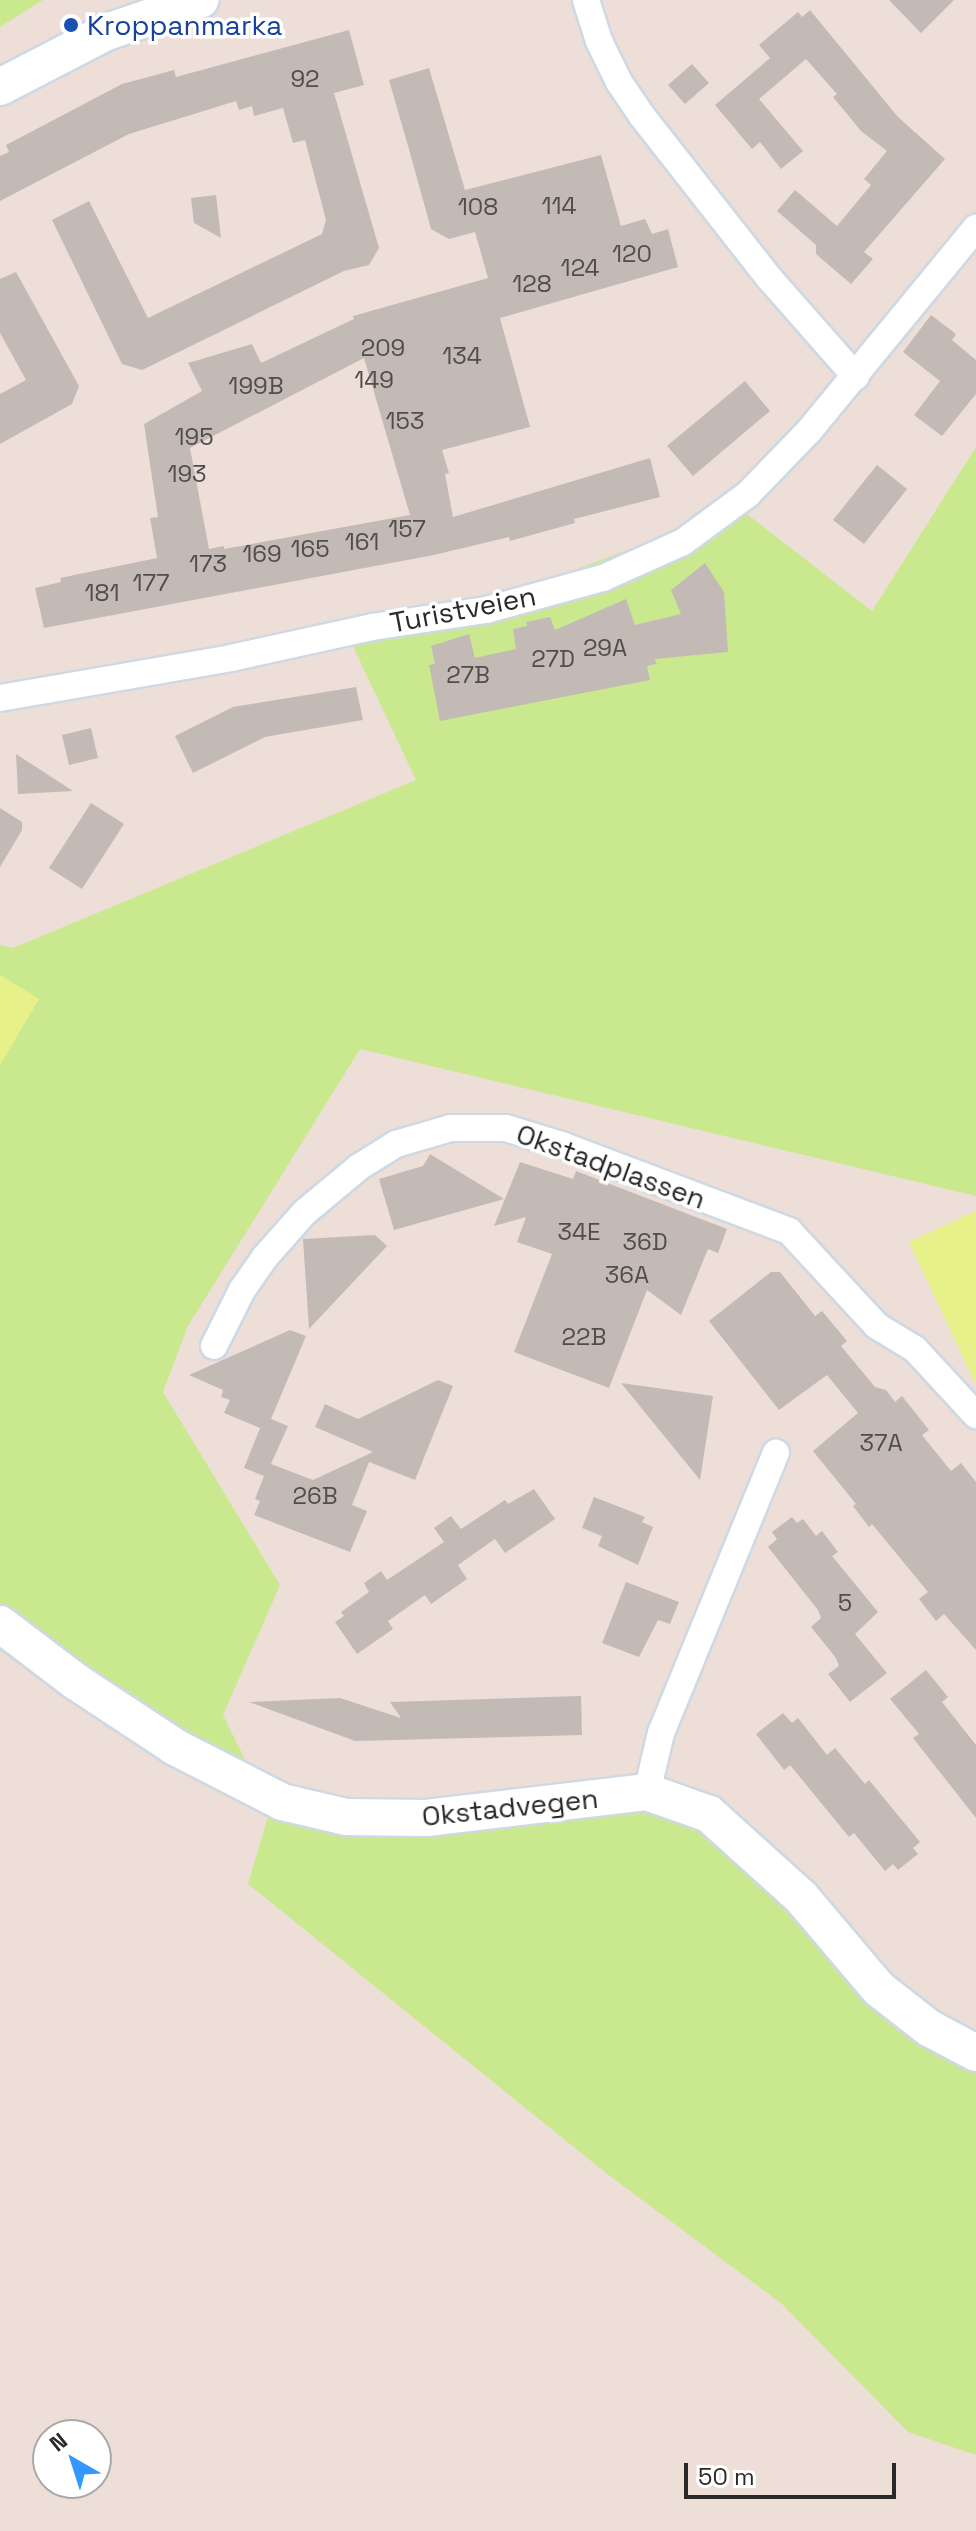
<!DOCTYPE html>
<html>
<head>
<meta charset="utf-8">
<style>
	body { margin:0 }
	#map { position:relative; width:976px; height:2531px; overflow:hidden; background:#edded8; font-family:"Space Grotesk",sans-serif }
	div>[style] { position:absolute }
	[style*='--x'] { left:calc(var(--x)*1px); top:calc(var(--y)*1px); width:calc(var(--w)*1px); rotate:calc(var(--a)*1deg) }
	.green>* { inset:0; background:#cae98f }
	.pitch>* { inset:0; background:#e6f18a }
	.building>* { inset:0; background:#c4bab5 }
	.roads { filter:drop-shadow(2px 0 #ced9e3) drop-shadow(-2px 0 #ced9e3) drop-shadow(0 2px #ced9e3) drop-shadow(0 -2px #ced9e3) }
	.street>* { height:26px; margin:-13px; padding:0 13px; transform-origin:13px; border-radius:13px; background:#fff }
	.secondary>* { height:36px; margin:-18px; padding:0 18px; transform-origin:18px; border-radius:18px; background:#fff }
	.dots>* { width:22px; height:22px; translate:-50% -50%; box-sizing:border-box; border:4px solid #fff; border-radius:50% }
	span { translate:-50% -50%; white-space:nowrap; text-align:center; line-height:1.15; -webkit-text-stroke:7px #fff; paint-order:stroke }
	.number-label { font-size:24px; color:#504d4c }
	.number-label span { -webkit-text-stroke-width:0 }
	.transit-label { font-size:28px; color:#164399 }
	.left { translate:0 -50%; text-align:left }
	.street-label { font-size:28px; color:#292929 }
	.north { position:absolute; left:32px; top:2419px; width:80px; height:80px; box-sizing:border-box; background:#fff; border:2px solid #a9a9a9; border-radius:50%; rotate:321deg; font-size:22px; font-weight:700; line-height:32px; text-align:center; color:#292929 }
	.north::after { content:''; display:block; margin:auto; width:28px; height:36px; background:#3398ff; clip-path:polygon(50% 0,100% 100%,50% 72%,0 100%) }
	.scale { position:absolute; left:684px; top:2463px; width:212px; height:36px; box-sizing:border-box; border:4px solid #292929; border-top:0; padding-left:10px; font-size:24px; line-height:28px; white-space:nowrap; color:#292929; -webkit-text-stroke:6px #fff; paint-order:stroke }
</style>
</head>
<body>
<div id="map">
	<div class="green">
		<div style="clip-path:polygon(0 0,43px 0,0 27px)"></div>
		<div style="clip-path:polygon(976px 447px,976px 1196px,360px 1049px,188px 1326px,163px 1392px,280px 1585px,223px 1715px,270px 1810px,636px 1787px,729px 1836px,976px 2056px,976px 2455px,908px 2432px,782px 2304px,606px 2173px,248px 1884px,270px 1810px,0 1619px,0 945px,13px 948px,416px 780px,342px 623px,521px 590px,739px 508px,872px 611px)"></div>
	</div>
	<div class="pitch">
		<div style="clip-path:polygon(0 975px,39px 999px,0 1065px)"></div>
		<div style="clip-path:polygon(976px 1211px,976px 1385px,909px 1242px)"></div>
	</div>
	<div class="building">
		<div style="clip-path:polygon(889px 0,954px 0,921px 33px)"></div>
		<div style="clip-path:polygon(810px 10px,898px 117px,945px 159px,864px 252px,873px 259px,851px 284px,816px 254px,816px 245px,777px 211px,795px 190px,837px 226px,871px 185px,864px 179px,887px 151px,861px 131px,833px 97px,837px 94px,806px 59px,759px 99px,803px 151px,781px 169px,760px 142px,752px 149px,715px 105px,770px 58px,759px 45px,798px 12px,802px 17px)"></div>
		<div style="clip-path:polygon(349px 30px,364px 85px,334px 93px,379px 248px,369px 265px,344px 271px,142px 370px,122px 364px,52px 220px,89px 201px,148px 318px,322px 234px,326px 220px,305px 140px,293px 143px,283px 108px,254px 116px,252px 106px,239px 110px,236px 101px,129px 134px,0 201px,0 156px,9px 152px,6px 145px,122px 84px,174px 70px,176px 77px)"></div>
		<div style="clip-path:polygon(692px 64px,709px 83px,685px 104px,668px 85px)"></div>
		<div style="clip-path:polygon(evenodd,429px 68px,465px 190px,601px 155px,621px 226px,645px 219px,652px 234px,668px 229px,678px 267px,500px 318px,530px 427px,442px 450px,449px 473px,445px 474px,453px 517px,650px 458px,660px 497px,574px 519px,575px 523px,510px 541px,509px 537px,434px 555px,44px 628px,35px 588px,61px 582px,60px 578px,157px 558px,150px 518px,158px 517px,144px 424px,202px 391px,188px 363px,252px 344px,261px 363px,354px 319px,353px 316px,488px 278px,475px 232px,449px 239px,431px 229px,410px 153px,389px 80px,429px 68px,364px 358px,410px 515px,224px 549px,224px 546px,209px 549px,190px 448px,364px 358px)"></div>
		<div style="clip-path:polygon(216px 195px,221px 238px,194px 223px,191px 198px)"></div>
		<div style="clip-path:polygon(16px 272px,79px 386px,72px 404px,0 444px,0 394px,26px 380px,0 333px,0 279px)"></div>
		<div style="clip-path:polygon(931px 315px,956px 334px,952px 340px,976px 360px,976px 394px,942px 436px,914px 415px,940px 381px,903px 352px)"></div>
		<div style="clip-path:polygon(745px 381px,770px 411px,693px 476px,667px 446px)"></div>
		<div style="clip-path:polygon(877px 465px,907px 489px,864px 544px,833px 520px)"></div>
		<div style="clip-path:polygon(705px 563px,724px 592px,728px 652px,655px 659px,656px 664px,647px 666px,650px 680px,440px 721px,429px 665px,435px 664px,431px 646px,469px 634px,475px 658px,516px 649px,513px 629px,527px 626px,526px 622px,550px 617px,555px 630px,626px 599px,635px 625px,681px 614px,671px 590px)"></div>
		<div style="clip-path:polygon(356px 687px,363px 720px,265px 737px,193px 773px,175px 736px,233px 707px)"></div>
		<div style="clip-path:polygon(91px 728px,98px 758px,69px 765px,62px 735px)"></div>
		<div style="clip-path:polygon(16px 754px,73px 791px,18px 794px)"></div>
		<div style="clip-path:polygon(91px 803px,124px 824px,82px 889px,49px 868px)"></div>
		<div style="clip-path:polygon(0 808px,22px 822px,22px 830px,0 867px)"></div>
		<div style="clip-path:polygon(430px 1154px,504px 1199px,394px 1230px,379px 1179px,423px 1166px)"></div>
		<div style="clip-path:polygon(520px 1162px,573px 1179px,576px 1171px,727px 1229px,718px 1253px,708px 1249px,681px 1315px,647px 1290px,609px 1388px,514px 1352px,552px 1254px,517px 1242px,526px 1217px,494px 1226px)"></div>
		<div style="clip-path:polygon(375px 1235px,387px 1246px,309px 1329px,303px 1239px)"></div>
		<div style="clip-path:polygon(771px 1272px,780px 1272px,815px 1316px,822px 1311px,847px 1341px,841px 1346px,875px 1387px,886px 1390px,895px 1402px,902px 1396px,929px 1430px,922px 1435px,951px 1471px,961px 1463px,976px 1482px,976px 1650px,944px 1614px,936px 1621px,919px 1599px,928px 1592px,872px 1524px,869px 1527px,853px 1506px,856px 1504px,813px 1451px,858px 1413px,827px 1375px,779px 1410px,709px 1321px)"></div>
		<div style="clip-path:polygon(290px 1330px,306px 1336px,271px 1419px,288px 1426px,271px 1464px,313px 1480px,373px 1452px,315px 1427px,325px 1404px,358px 1419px,438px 1380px,453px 1386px,415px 1480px,369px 1462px,352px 1505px,367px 1511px,350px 1552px,254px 1515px,260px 1501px,255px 1499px,264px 1476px,244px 1468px,260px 1428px,224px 1413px,230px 1400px,221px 1397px,223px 1390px,189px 1375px)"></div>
		<div style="clip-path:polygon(621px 1383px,713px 1396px,700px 1480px)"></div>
		<div style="clip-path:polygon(534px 1489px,555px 1519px,505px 1553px,495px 1539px,458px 1565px,467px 1579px,431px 1604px,425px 1595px,388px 1621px,393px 1629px,357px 1654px,335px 1622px,344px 1616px,341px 1612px,369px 1592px,364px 1583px,381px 1571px,387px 1580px,444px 1542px,434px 1528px,451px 1516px,461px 1529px,505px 1500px,508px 1504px)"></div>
		<div style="clip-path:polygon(594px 1497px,645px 1517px,642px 1522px,653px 1527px,638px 1565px,598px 1546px,602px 1536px,582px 1528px)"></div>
		<div style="clip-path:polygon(792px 1517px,797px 1523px,803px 1519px,816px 1536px,822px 1531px,838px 1552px,832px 1556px,878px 1612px,855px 1634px,887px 1673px,850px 1702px,828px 1674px,839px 1666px,836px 1658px,811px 1627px,821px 1618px,818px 1610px,768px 1547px,777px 1539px,772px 1532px)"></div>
		<div style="clip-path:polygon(626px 1582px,679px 1602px,670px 1624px,658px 1620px,639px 1657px,602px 1643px)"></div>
		<div style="clip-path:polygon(926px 1670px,948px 1697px,942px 1702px,976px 1745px,976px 1818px,913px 1738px,919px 1734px,890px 1699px)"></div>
		<div style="clip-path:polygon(581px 1696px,582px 1735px,355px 1741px,249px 1702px,340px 1698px,401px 1718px,390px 1702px)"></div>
		<div style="clip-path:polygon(783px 1713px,792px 1723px,798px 1718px,827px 1755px,835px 1748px,865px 1784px,869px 1780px,920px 1842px,913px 1848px,918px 1854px,898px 1870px,893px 1864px,885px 1871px,854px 1833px,849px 1837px,790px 1765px,784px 1770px,756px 1734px)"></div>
	</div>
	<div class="roads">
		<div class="street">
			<div style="--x:586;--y:0;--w:43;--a:72.4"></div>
			<div style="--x:599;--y:41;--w:46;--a:64"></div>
			<div style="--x:619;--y:82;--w:41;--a:55.9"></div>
			<div style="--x:642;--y:116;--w:207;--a:51.9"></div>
			<div style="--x:770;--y:279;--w:130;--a:48.7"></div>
			<div style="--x:0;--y:698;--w:234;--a:-9.8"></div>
			<div style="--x:231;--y:658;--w:144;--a:-12.4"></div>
			<div style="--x:372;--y:627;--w:115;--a:-8.5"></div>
			<div style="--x:486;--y:610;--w:121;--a:-15.3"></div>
			<div style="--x:603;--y:578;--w:88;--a:-24.2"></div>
			<div style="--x:683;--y:542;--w:81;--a:-36.4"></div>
			<div style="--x:748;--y:494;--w:88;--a:-45.9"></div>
			<div style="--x:809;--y:431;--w:263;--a:-50.6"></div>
			<div style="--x:214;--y:1346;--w:63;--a:-63.4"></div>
			<div style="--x:242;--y:1290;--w:40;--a:-55.1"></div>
			<div style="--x:265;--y:1257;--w:60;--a:-48.4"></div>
			<div style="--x:305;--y:1212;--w:70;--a:-39.8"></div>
			<div style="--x:359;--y:1167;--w:44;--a:-31.9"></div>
			<div style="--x:396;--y:1144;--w:57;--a:-16.2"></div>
			<div style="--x:451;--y:1128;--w:55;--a:0"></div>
			<div style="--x:506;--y:1128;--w:61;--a:17.2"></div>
			<div style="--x:564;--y:1146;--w:241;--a:20.7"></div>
			<div style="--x:789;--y:1231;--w:129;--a:47.2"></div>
			<div style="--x:877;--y:1326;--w:44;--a:31.2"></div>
			<div style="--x:915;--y:1349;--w:90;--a:47.3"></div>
			<div style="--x:647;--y:1792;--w:61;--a:-76.7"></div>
			<div style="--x:661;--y:1733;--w:303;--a:-67.7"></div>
		</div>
		<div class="secondary">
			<div style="--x:0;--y:87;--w:117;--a:-27.4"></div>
			<div style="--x:104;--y:33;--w:102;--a:-19"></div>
			<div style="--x:0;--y:1624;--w:94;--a:37.2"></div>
			<div style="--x:75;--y:1681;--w:120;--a:33.4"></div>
			<div style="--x:175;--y:1747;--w:120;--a:27.2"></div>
			<div style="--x:282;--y:1802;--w:66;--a:13.2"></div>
			<div style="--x:346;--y:1817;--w:80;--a:0.7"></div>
			<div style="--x:426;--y:1818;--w:223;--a:-6.7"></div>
			<div style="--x:647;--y:1792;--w:66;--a:19.5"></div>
			<div style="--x:709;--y:1814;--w:124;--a:42.1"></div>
			<div style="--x:801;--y:1897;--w:121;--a:49.7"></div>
			<div style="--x:879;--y:1989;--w:63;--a:38"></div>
			<div style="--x:929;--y:2028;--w:53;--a:28"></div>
		</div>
	</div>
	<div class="dots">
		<div style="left:71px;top:25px;background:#1a4fb4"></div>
	</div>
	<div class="number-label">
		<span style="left:305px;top:79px">92</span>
		<span style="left:559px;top:206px">114</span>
		<span style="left:478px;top:207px">108</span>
		<span style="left:632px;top:254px">120</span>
		<span style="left:580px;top:268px">124</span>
		<span style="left:532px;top:284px">128</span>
		<span style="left:383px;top:348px">209</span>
		<span style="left:462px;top:356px">134</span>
		<span style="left:374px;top:380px">149</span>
		<span style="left:256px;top:386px">199B</span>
		<span style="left:405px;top:421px">153</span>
		<span style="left:194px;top:437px">195</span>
		<span style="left:187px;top:474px">193</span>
		<span style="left:407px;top:529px">157</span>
		<span style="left:362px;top:542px">161</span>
		<span style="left:310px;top:549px">165</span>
		<span style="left:262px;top:554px">169</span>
		<span style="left:208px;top:564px">173</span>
		<span style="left:151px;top:583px">177</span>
		<span style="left:102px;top:593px">181</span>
		<span style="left:605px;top:648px">29A</span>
		<span style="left:553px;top:659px">27D</span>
		<span style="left:468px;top:675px">27B</span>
		<span style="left:579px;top:1232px">34E</span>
		<span style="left:645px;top:1242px">36D</span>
		<span style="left:627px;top:1275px">36A</span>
		<span style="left:584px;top:1337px">22B</span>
		<span style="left:881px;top:1443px">37A</span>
		<span style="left:315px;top:1496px">26B</span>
		<span style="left:845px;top:1603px">5</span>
	</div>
	<div class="transit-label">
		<span class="left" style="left:87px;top:25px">Kroppanmarka</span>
	</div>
	<div class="street-label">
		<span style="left:463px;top:609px;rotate:-11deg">Turistveien</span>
		<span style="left:611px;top:1166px;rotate:20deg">Okstadplassen</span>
		<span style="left:510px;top:1807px;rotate:-6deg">Okstadvegen</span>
	</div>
	<div class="north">N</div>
	<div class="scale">50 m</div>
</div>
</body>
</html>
